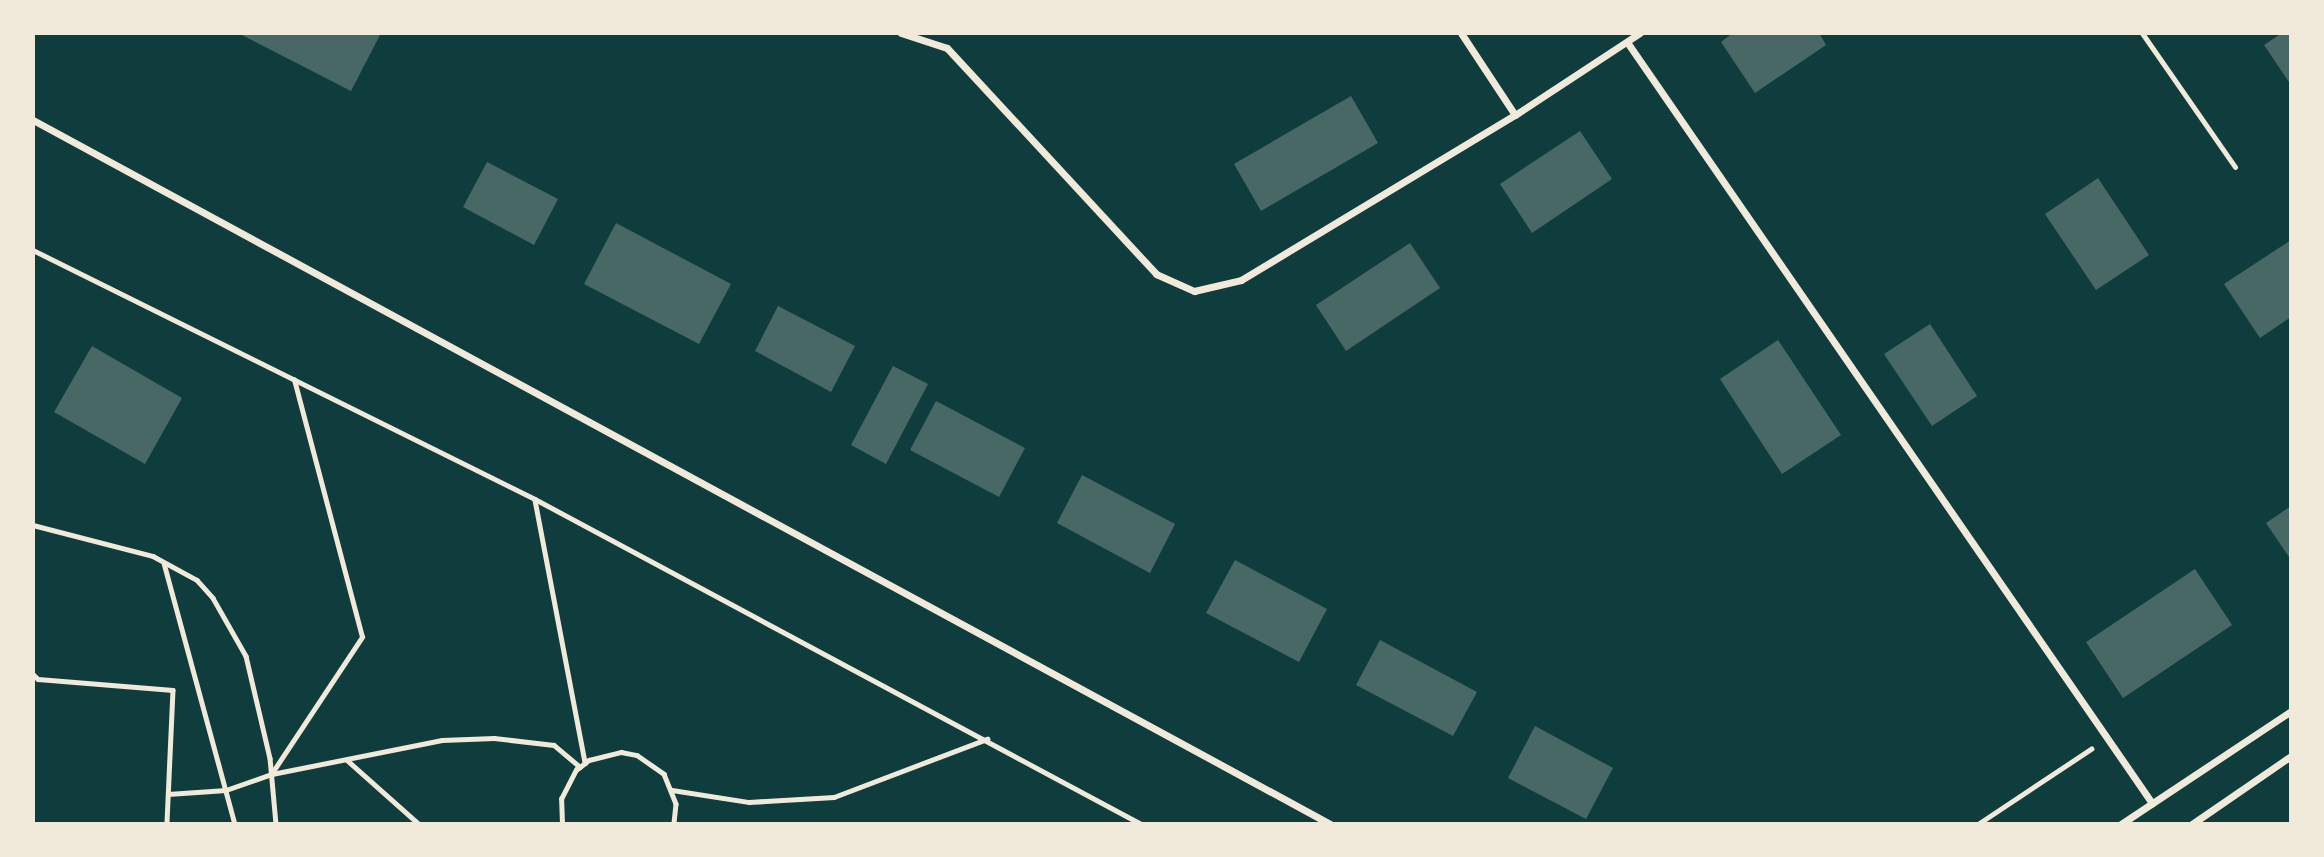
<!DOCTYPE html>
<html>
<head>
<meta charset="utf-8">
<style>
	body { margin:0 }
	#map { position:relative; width:2324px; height:857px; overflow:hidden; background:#0f3d3e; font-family:"Noto Sans",sans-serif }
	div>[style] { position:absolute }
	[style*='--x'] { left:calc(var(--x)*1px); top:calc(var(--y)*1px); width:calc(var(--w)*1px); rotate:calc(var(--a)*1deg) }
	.building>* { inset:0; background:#486865 }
	.path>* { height:4.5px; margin:-2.25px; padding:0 2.25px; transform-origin:2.25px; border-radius:2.25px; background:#f1e9da }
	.service>* { height:5px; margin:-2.5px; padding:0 2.5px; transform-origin:2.5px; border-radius:2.5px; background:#f1e9da }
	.minor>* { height:7px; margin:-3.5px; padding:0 3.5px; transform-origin:3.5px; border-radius:3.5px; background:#f1e9da }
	span { translate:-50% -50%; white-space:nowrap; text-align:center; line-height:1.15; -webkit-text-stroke:6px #f1e9da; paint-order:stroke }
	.frame { position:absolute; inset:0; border:35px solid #f1e9da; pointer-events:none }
</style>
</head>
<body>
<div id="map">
	<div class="building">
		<div style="clip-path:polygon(238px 33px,381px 33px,351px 91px)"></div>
		<div style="clip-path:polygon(1733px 33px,1819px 33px,1826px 45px,1755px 93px,1721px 42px)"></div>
		<div style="clip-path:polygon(2282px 33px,2291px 33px,2291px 85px,2264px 45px)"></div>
		<div style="clip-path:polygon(1351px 96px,1378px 143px,1261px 211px,1234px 164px)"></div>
		<div style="clip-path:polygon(1580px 131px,1612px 179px,1532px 233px,1500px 184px)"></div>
		<div style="clip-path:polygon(487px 162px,558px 199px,534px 245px,463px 207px)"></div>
		<div style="clip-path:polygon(2098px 178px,2149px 255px,2096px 290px,2045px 214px)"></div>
		<div style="clip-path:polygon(616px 223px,731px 284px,699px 344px,584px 284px)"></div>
		<div style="clip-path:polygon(2291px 240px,2291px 317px,2260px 338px,2224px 284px)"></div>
		<div style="clip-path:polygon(1410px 243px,1440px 288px,1346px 351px,1316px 305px)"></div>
		<div style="clip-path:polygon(778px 306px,855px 346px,831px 392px,755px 351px)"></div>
		<div style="clip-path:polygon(1930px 324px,1977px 396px,1932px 426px,1884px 354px)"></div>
		<div style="clip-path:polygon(1778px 340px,1841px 435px,1782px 474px,1720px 379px)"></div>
		<div style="clip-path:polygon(92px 346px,182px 398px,145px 464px,54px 412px)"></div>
		<div style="clip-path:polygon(893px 366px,928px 384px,886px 464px,851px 445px)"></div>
		<div style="clip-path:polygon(936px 401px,1025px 448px,999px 497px,910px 450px)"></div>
		<div style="clip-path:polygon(1082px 475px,1175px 524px,1150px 573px,1057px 523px)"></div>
		<div style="clip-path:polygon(2291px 506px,2291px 560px,2266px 523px)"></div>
		<div style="clip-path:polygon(1235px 560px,1327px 609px,1299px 662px,1206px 613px)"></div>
		<div style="clip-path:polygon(2195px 569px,2232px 625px,2123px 698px,2086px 642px)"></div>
		<div style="clip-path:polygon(1380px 640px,1477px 692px,1453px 736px,1356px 685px)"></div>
		<div style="clip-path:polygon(1535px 726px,1613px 768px,1586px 819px,1508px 778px)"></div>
	</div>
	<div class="path">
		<div style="--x:33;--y:250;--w:560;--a:26.38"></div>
		<div style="--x:535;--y:499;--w:688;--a:28.2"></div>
		<div style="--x:535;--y:500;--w:268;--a:79.2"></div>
		<div style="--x:33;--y:525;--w:124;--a:14.5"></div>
		<div style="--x:153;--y:556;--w:50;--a:28.6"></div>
		<div style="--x:197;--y:580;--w:24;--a:48"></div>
		<div style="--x:213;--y:598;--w:67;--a:60.4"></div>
		<div style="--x:246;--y:656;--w:105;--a:76.8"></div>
		<div style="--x:270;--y:758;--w:66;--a:84.8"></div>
		<div style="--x:164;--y:563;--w:270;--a:74.8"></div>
		<div style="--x:33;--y:674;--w:7;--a:45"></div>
		<div style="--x:38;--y:679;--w:135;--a:4.7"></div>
		<div style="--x:173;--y:690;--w:134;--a:92.6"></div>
		<div style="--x:347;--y:760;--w:96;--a:41.6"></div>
		<div style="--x:272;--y:773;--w:163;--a:-56.5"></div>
		<div style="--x:362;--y:637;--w:266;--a:-104.8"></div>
		<div style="--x:672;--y:790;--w:78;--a:8.9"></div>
		<div style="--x:749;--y:802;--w:85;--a:-3.4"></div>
		<div style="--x:834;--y:797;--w:164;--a:-20.8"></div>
		<div style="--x:168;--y:794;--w:58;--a:-3.9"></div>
		<div style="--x:226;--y:790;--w:49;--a:-19.2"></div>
		<div style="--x:272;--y:774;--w:173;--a:-11.3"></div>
		<div style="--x:442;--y:740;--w:52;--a:-2.2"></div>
		<div style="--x:494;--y:738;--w:60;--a:6.7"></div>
		<div style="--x:554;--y:745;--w:34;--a:40"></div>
		<div style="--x:562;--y:824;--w:25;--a:-92"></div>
		<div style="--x:561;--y:799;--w:33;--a:-63"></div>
		<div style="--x:576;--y:770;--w:16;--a:-38"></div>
		<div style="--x:589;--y:760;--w:33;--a:-14"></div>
		<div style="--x:621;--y:752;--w:16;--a:11"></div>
		<div style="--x:637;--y:755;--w:33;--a:35"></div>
		<div style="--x:664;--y:774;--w:32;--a:68"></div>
		<div style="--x:676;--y:804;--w:20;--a:96"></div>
		<div style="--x:1978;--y:824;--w:136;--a:-33.6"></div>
	</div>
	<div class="service">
		<div style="--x:2142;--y:33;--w:163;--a:55.2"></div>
	</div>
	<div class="minor">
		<div style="--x:901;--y:33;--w:48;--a:18.1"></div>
		<div style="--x:947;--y:48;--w:308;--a:47.2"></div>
		<div style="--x:1156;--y:274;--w:42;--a:24.1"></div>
		<div style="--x:1194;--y:291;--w:48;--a:-13.2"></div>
		<div style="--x:1241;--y:280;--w:320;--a:-31.1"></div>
		<div style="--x:1515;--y:115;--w:149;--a:-33.3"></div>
		<div style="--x:1461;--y:33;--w:98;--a:56.6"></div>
		<div style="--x:1627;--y:42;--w:925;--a:55.4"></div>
		<div style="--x:33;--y:120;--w:1476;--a:28.49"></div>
		<div style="--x:2121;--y:824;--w:204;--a:-33.6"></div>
		<div style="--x:2192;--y:824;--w:120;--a:-34.5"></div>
	</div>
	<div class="frame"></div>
</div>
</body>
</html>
